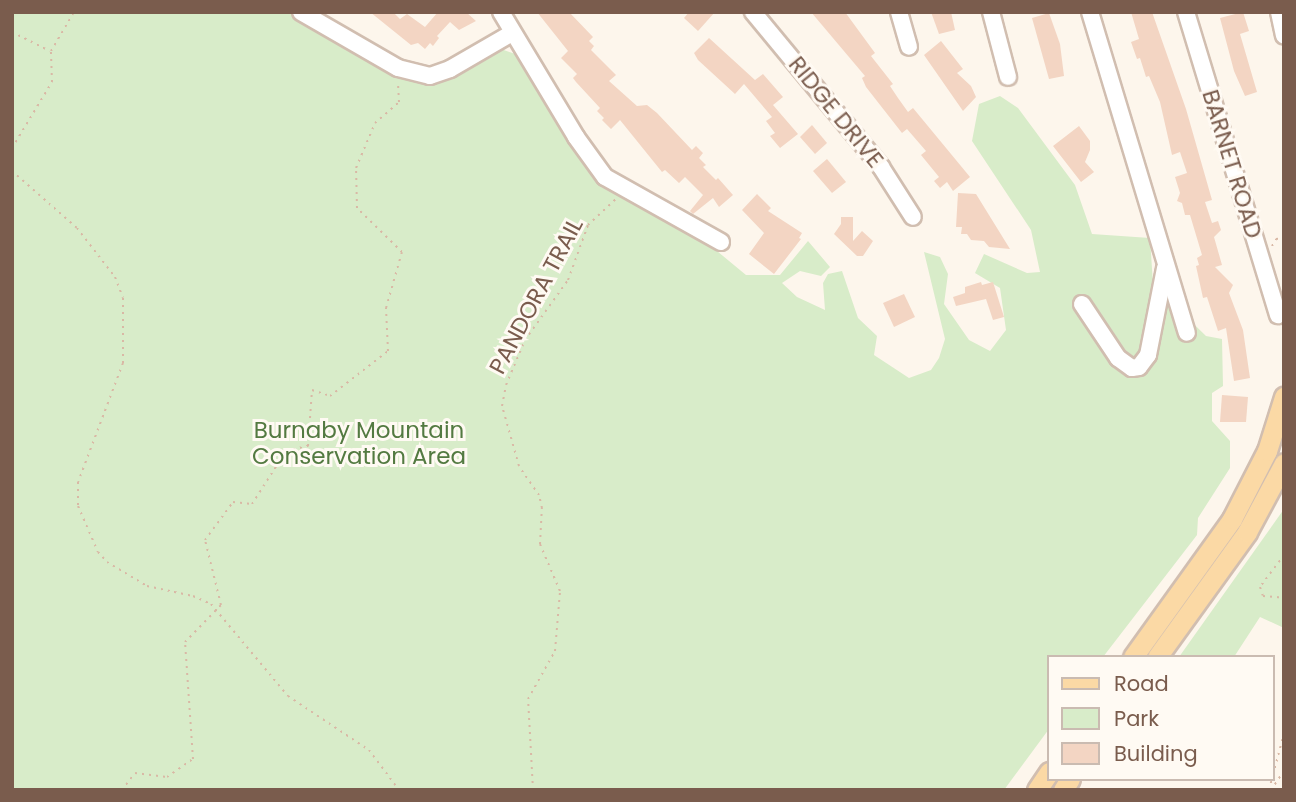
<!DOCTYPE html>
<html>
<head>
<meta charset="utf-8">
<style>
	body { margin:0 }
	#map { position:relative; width:1296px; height:802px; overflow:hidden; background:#fdf6ec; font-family:Poppins,sans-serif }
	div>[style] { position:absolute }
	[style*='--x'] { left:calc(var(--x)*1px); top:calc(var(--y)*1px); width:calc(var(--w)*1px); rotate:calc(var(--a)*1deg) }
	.green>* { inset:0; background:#d8ecc9 }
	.building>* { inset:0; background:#f3d5c3 }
	.path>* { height:2px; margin-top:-1px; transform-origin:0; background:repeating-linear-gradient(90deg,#d9b8a5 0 2px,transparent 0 7px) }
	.roads { filter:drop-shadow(2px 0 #d1beb0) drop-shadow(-2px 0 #d1beb0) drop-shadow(0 2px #d1beb0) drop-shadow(0 -2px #d1beb0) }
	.minor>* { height:16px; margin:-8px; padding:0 8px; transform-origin:8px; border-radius:8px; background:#fff }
	.major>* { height:19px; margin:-9.5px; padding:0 9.5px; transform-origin:9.5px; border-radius:9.5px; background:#fbd9a5 }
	span { translate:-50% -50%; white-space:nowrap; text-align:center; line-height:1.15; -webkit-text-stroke:6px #fffaf3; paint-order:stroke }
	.street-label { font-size:23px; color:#7a5c4d }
	.park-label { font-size:23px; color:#537a41 }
	.frame { position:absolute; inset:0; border:14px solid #7a5c4d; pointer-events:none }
	.legend { position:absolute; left:1047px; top:655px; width:228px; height:126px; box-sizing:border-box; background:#fffaf3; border:2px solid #cabbb1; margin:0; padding:9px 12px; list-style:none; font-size:21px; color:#7a5c4d }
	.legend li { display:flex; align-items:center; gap:14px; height:35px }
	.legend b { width:35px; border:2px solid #cabbb1 }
</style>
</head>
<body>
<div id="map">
	<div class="green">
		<div style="clip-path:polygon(12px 12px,289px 12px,326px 38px,379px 65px,438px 80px,501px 49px,518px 55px,585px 164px,612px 188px,694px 232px,746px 275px,780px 275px,808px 241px,830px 267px,821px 276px,800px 271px,782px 283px,797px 297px,825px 310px,823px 283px,828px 274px,842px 271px,858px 318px,877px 336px,874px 355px,909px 378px,931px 370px,939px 358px,945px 339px,924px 252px,940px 257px,948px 274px,944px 304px,969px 340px,990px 351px,1006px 330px,1000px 288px,975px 273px,984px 254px,1027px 273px,1040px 272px,1031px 230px,972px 141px,979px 104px,1000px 96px,1018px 108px,1075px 185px,1092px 234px,1150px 238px,1153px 284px,1206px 336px,1222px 339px,1223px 386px,1212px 393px,1212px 421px,1230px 441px,1230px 468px,1198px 518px,1197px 535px,1103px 657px,1049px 657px,1049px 729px,1004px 790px,12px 790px)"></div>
		<div style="clip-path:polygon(1284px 509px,1284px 628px,1260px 617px,1234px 657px,1179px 657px)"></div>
	</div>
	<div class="building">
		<div style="clip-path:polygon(370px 12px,393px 12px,400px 19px,407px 14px,425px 27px,438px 12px,466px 12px,476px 21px,459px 30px,450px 22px,437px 36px,439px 38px,433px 46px,430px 43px,425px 49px,418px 43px,411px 45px)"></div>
		<div style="clip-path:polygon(537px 12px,569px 12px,593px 37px,589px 41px,594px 46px,591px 50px,616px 75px,609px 81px,637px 106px,647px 105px,657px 113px,692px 150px,696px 146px,703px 153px,699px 158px,706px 165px,703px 167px,716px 180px,718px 178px,733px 195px,719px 207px,713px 198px,693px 214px,690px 211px,703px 195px,685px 177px,679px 183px,665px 170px,662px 172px,620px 120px,611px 129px,602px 120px,604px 118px,597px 111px,600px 108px,576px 82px,573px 78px,577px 74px,561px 58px,568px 51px)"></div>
		<div style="clip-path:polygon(689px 12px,715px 12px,698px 31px,684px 18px)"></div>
		<div style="clip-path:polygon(811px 12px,845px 12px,875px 53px,871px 56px,893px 84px,890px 86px,898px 98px,908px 112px,913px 108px,970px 177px,953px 191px,947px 182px,940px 188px,934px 181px,939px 177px,921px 155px,926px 151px,907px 129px,902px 133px,866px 87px,862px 78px,865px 76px)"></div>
		<div style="clip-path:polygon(931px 12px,951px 12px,955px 30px,939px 34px)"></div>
		<div style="clip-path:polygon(1131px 12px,1152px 12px,1186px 109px,1212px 200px,1205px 202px,1212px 223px,1218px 221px,1221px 230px,1214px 237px,1222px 265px,1215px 267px,1233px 285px,1229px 293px,1243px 330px,1250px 378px,1234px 381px,1226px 328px,1218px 331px,1207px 297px,1203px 298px,1196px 266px,1199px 265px,1197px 258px,1202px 255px,1190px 215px,1185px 215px,1182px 203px,1177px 201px,1180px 193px,1175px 177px,1187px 173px,1180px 152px,1172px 155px,1160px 102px,1149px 76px,1146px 77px,1140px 58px,1137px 59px,1131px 42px,1139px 39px)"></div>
		<div style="clip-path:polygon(1243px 12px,1249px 31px,1240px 34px,1257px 92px,1245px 96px,1234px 71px,1220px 18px)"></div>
		<div style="clip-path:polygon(1049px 13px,1060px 44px,1064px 76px,1049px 79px,1032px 18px)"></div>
		<div style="clip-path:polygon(709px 38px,755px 80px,763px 74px,783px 97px,773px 105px,798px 134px,780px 148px,770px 136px,775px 133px,766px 121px,772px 117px,744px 84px,735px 94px,698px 60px,694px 53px)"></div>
		<div style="clip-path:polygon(941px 41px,963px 69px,957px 73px,971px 86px,976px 97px,963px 111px,924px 55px)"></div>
		<div style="clip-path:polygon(812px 125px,827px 143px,815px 154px,800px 137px)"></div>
		<div style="clip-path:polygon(1079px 126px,1090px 141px,1090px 150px,1085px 162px,1094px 172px,1081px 182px,1053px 146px)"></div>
		<div style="clip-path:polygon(827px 159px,846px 182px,832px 193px,813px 171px)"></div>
		<div style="clip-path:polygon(958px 193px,976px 194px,1010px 249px,989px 247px,984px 241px,971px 240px,967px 234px,961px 234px,962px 227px,956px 227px)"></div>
		<div style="clip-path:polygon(757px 194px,771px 208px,768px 211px,802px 233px,799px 238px,801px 239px,774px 274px,749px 254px,764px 233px,742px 210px)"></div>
		<div style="clip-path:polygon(841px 217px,853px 217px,853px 241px,862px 231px,873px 241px,863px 256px,857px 256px,834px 234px,841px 224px)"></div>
		<div style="clip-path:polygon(981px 282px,982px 285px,993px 282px,1004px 317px,993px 320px,986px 299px,956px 306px,953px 297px,965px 293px,965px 287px)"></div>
		<div style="clip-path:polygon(904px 294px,915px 317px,894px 327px,883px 303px)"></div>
		<div style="clip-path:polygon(1222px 395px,1248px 397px,1246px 422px,1220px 422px)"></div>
	</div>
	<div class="path">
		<div style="--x:12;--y:32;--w:42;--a:26.6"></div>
		<div style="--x:12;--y:148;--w:77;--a:-58.8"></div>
		<div style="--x:52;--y:82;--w:31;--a:-92"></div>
		<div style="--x:51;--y:51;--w:45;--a:-59.5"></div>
		<div style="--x:12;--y:171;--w:86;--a:41.2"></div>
		<div style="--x:77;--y:228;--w:62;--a:52.2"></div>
		<div style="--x:115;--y:277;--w:22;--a:69"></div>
		<div style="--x:123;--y:298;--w:65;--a:90"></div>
		<div style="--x:123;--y:363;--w:127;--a:110.7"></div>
		<div style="--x:78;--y:482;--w:24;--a:90"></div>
		<div style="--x:78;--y:506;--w:50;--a:66.5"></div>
		<div style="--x:98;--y:552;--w:13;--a:48"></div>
		<div style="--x:107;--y:562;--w:47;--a:31"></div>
		<div style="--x:147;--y:586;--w:47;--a:12.3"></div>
		<div style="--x:193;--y:596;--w:20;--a:24"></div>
		<div style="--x:211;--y:604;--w:120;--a:50.1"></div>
		<div style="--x:288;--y:696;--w:97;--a:33.7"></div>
		<div style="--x:369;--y:750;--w:50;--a:53.1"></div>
		<div style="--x:1272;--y:246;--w:8;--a:-60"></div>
		<div style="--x:1276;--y:239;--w:8;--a:-7"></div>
		<div style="--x:1284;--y:555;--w:40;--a:127"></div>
		<div style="--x:1260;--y:587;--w:9;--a:72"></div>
		<div style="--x:1263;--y:596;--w:21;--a:5"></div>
		<div style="--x:1273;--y:775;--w:43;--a:-75.3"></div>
		<div style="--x:122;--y:790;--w:21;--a:-53"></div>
		<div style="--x:135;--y:773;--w:32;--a:7"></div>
		<div style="--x:167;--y:777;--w:32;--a:-35"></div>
		<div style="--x:193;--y:759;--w:117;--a:-93.9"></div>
		<div style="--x:185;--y:642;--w:52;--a:-45.8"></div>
		<div style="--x:221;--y:605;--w:67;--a:-103.8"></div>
		<div style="--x:205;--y:540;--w:47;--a:-53.6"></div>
		<div style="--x:233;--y:502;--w:19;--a:6"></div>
		<div style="--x:252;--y:504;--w:63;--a:-57.3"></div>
		<div style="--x:286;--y:451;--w:23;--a:-13"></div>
		<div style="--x:308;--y:446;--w:56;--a:-85.9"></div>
		<div style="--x:312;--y:390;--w:19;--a:18"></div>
		<div style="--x:330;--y:396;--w:73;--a:-37.8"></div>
		<div style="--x:388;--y:351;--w:43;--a:-92.7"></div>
		<div style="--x:386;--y:308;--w:58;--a:-74.1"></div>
		<div style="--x:402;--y:252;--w:63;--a:-135.6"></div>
		<div style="--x:357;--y:208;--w:40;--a:-91.4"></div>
		<div style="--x:356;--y:168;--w:49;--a:-67.1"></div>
		<div style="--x:375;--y:123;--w:32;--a:-41"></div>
		<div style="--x:399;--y:102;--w:19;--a:-93"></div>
		<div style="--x:533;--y:790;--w:91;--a:-93.1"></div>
		<div style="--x:528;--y:699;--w:55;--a:-60.6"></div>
		<div style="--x:555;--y:651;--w:60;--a:-85.2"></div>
		<div style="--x:560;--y:591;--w:51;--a:-113.1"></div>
		<div style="--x:540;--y:544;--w:36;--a:-87"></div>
		<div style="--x:542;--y:508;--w:13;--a:-103"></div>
		<div style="--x:539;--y:495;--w:35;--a:-125"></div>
		<div style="--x:519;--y:466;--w:62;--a:-105.8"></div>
		<div style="--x:502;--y:406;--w:21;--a:-79"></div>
		<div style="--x:506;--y:385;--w:49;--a:-67.1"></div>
		<div style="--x:525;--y:340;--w:74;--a:-54.4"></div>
		<div style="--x:568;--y:280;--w:59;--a:-70"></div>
		<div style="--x:588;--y:225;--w:38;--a:-43"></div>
		<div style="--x:1269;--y:790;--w:11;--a:-75"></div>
		<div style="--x:1271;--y:790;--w:23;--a:-56"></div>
	</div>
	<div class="roads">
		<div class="minor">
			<div style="--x:301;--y:12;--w:112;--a:30"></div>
			<div style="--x:398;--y:68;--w:33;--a:14"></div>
			<div style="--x:430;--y:76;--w:21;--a:-19"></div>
			<div style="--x:450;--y:69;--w:72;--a:-30.1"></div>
			<div style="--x:501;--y:12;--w:146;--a:59"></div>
			<div style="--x:576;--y:137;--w:49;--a:54.1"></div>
			<div style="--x:605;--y:177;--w:133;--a:29.3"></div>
			<div style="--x:753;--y:12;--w:201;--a:50.4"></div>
			<div style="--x:881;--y:167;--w:59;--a:57.4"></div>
			<div style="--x:899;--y:12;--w:36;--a:74"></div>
			<div style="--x:991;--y:12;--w:67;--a:75.3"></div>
			<div style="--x:1090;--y:12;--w:335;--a:73.2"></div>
			<div style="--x:1186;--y:12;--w:317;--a:73.1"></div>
			<div style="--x:1279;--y:12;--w:24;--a:78"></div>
			<div style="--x:1082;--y:304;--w:65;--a:56.3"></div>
			<div style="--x:1118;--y:358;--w:17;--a:36"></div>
			<div style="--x:1132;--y:368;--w:7;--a:-8"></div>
			<div style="--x:1139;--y:367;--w:15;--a:-53"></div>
			<div style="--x:1148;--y:355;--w:89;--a:-78.9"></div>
		</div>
		<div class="major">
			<div style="--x:1133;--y:657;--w:170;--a:-54.3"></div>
			<div style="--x:1232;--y:519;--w:76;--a:-62.8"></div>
			<div style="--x:1267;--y:451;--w:57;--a:-72.5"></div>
			<div style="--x:1157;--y:657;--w:154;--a:-54.2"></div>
			<div style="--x:1247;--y:532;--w:78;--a:-61.8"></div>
			<div style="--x:1037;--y:790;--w:22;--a:-56"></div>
			<div style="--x:1063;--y:790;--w:13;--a:-58"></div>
		</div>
	</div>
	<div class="street-label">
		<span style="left:836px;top:112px;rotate:51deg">RIDGE DRIVE</span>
		<span style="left:1232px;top:164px;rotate:73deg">BARNET ROAD</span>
		<span style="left:536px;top:296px;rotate:-62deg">PANDORA TRAIL</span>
	</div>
	<div class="park-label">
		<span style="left:359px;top:443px">Burnaby Mountain<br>Conservation Area</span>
	</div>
	<div class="frame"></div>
	<ul class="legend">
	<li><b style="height:9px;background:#fbd9a5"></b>Road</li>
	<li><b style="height:19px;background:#d8ecc9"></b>Park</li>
	<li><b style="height:19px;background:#f3d5c3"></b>Building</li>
	</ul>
</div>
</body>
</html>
